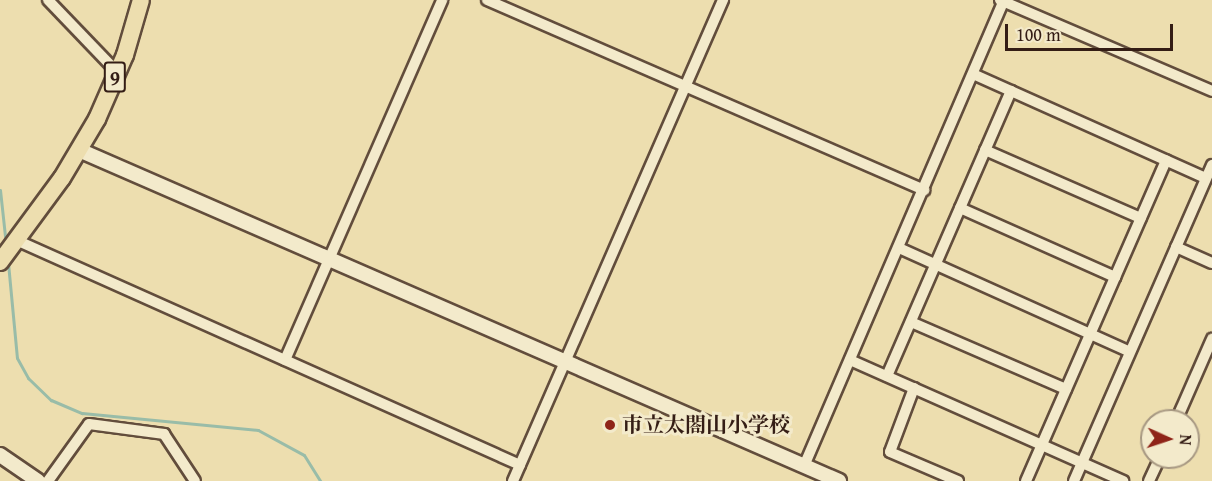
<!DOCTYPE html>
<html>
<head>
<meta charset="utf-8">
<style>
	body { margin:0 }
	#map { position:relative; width:1212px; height:481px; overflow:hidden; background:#eddeaf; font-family:"Gentium Book Plus","Noto Serif JP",serif }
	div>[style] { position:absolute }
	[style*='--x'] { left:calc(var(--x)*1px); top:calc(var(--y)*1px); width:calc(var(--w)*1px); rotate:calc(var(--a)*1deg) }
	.stream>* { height:3px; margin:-1.5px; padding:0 1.5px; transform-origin:1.5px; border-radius:1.5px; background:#99bca8 }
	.roads { filter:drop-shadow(2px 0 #624d3c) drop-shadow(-2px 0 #624d3c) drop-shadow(0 2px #624d3c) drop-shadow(0 -2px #624d3c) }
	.minor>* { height:10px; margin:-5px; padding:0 5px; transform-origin:5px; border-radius:5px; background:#f3eacb }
	.tertiary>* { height:14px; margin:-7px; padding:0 7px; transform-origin:7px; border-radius:7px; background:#f3eacb }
	.primary>* { height:16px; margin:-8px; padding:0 8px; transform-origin:8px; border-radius:8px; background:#eddeaf }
	.dots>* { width:16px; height:16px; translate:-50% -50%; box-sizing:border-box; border:3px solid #f3eacb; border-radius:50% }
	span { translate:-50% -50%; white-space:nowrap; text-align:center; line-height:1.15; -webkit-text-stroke:6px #f3eacb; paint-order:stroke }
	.shield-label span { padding:2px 4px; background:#f3eacb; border:2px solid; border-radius:4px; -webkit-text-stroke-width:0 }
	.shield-label { font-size:20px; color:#341d15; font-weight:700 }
	.poi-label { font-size:21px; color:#341d15; font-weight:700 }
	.left { translate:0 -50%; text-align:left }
	.north { position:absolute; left:1140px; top:409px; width:60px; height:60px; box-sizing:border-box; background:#f3eacb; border:2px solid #a79882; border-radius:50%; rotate:93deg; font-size:16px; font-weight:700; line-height:24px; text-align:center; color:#341d15 }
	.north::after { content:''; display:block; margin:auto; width:21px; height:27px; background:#8f2418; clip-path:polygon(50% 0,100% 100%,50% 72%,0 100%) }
	.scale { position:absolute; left:1005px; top:24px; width:168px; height:27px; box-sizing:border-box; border:3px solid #341d15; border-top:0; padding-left:8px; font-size:18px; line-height:21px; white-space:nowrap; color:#341d15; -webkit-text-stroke:4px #f3eacb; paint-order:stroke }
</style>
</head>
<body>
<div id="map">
	<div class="stream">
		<div style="--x:0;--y:190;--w:55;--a:83.8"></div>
		<div style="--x:8;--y:263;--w:95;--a:84.6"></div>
		<div style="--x:17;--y:358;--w:23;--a:61"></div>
		<div style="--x:28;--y:378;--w:32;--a:44"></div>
		<div style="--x:51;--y:400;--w:34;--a:23"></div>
		<div style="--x:82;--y:413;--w:177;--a:5.5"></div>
		<div style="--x:258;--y:430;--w:52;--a:28.5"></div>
		<div style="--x:304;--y:455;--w:31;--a:58"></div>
	</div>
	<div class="roads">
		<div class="minor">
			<div style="--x:48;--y:0;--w:100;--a:46.2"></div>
			<div style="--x:487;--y:0;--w:477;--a:23.5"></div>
			<div style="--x:1000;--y:0;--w:231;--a:23.2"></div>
			<div style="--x:973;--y:74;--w:255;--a:24.1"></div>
			<div style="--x:985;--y:150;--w:170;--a:23.6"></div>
			<div style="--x:960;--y:208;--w:170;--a:24"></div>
			<div style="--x:16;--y:240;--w:552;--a:24.06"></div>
			<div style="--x:1176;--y:247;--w:39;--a:24"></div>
			<div style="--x:899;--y:248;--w:253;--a:24.2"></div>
			<div style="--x:911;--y:322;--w:169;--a:23.4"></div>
			<div style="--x:285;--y:360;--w:393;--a:-66.4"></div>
			<div style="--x:850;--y:360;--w:299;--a:23.9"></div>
			<div style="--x:887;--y:376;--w:311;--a:-66.5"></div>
			<div style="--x:914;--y:388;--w:68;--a:110.6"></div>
			<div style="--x:890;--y:452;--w:74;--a:23.1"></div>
			<div style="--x:1176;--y:421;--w:90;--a:-66.3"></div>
			<div style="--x:804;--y:466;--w:507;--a:-66.77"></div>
			<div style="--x:48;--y:481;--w:70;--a:-54.3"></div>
			<div style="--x:89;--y:424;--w:76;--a:7.6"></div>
			<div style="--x:164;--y:434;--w:56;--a:56.6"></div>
			<div style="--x:513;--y:481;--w:525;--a:-66.41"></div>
			<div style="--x:1026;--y:481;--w:350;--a:-66.4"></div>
			<div style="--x:1074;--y:481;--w:345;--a:-66.4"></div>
			<div style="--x:1149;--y:481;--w:26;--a:-65"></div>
		</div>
		<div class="tertiary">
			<div style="--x:79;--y:150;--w:829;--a:23.53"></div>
			<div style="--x:0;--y:455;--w:46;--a:34.4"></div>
		</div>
		<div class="primary">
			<div style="--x:0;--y:262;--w:104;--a:-53.6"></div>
			<div style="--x:62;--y:178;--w:69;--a:-59.3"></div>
			<div style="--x:97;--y:119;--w:70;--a:-66.4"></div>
			<div style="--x:125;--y:55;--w:57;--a:-73.8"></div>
		</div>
	</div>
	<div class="dots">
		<div style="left:610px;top:425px;background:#8f2418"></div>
	</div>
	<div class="shield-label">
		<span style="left:115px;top:77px">9</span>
	</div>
	<div class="poi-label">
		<span class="left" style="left:622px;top:425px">市立太閤山小学校</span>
	</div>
	<div class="north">N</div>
	<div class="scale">100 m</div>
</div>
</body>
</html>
